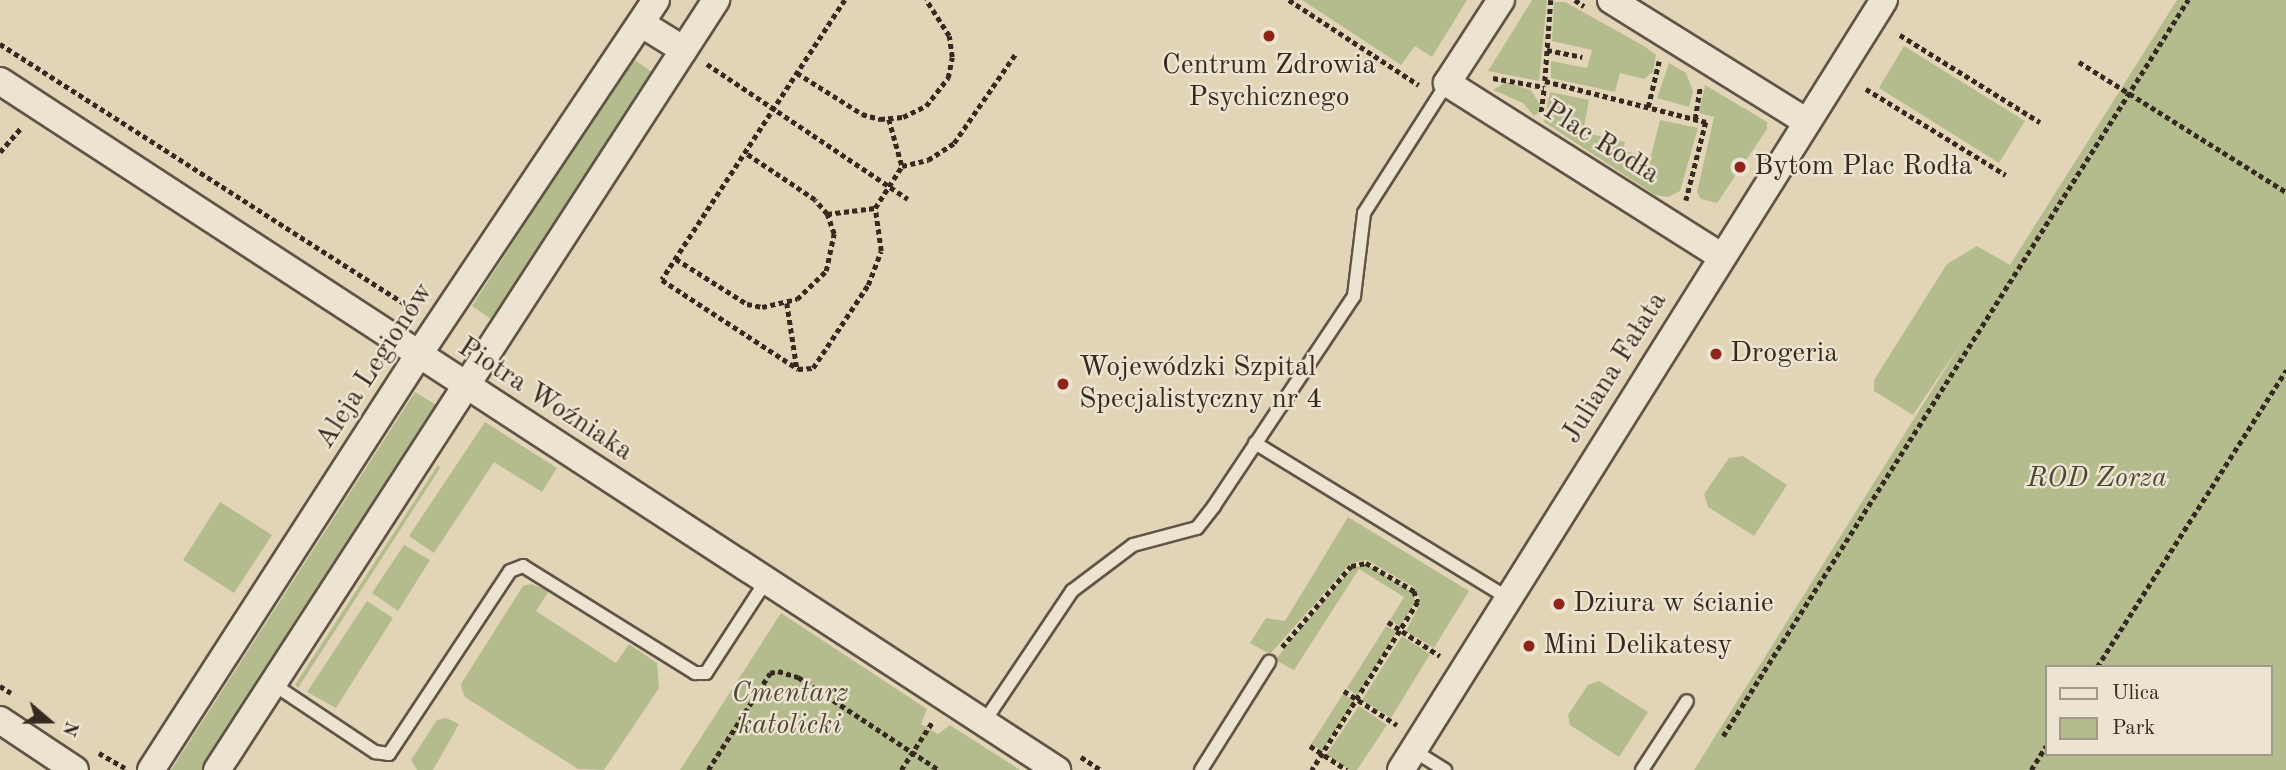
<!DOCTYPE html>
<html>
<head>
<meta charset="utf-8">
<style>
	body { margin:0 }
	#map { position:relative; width:2286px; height:770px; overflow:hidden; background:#e2d4b7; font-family:"Old Standard TT",serif }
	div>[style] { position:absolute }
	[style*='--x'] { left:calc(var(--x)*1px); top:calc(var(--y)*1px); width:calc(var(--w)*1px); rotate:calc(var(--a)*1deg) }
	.green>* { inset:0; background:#b4bc8e }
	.path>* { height:4.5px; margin-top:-2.25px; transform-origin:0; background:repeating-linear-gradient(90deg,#362a20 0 5px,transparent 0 8.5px) }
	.roads { filter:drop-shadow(2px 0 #615446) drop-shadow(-2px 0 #615446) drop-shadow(0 2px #615446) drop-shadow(0 -2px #615446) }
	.lane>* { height:12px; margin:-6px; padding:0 6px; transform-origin:6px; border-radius:6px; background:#ece3d0 }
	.street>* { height:26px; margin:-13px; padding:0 13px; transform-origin:13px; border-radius:13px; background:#ece3d0 }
	.dots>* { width:19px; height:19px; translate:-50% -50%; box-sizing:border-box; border:4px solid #ece3d0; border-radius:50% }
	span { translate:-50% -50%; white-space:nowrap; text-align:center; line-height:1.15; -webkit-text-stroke:5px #ece3d0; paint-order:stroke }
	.poi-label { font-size:28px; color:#362a20 }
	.left { translate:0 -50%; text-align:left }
	.street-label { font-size:28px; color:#362a20 }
	.park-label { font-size:28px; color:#4f4736; font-style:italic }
	.legend { position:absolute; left:2045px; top:665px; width:228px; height:91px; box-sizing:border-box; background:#ece3d0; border:2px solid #a3998a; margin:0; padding:9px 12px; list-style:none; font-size:21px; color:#362a20 }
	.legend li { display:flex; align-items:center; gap:14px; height:35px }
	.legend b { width:35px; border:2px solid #a3998a }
	.north { position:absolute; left:14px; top:686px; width:70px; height:70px; -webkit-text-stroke:5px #ece3d0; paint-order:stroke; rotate:110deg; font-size:19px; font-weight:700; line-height:28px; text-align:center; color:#362a20 }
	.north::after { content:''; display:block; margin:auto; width:24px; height:32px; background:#362a20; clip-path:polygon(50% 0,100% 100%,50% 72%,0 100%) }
</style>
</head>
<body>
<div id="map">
	<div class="green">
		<div style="clip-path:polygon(1302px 0,1467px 0,1432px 57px,1415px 46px,1401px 65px)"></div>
		<div style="clip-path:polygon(1532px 0,1547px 0,1539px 81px,1488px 71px)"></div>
		<div style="clip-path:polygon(evenodd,2177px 0,2286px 0,2286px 770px,1694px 770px,1964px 339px,1913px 415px,1874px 391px,1874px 380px,1947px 264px,1977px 246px,2010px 265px,2177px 0,2046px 667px,2270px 667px,2270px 754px,2046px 754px,2046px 667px)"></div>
		<div style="clip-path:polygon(1554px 2px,1565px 2px,1644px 46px,1656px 55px,1653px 72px,1644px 79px,1620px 73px,1615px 92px,1551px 78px,1551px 61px,1587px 68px,1592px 50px,1552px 41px)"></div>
		<div style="clip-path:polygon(1904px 46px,2025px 121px,1999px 163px,1879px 88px)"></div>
		<div style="clip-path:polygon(632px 58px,653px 73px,494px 321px,472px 306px)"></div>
		<div style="clip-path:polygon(1669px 63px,1686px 73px,1693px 91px,1689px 107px,1657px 98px)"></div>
		<div style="clip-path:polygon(1506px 82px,1531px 90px,1540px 105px,1538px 113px,1534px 116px,1523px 103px,1493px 90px)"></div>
		<div style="clip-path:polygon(1705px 85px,1767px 122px,1767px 129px,1717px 203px,1701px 199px,1697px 192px,1714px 117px,1699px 113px)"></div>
		<div style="clip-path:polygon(1550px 92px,1589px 100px,1583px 132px,1625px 142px,1623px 151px,1651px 156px,1660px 120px,1698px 128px,1680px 191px,1668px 197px,1655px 195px,1544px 122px)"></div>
		<div style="clip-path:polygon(415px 392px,438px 406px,204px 770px,171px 770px)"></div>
		<div style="clip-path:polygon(485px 422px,557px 468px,542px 492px,494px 462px,434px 553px,409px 536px)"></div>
		<div style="clip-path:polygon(1743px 456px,1787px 485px,1754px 536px,1708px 507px,1704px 494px,1729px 458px)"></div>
		<div style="clip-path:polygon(438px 465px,440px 468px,298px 688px,295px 685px)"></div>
		<div style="clip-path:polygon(220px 502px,272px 535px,234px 593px,183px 560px)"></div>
		<div style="clip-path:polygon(1348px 517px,1469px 591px,1434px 648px,1406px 631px,1421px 602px,1415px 588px,1367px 560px,1351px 563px,1270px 654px,1250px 643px,1266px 618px,1285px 621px)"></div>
		<div style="clip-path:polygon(404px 545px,430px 560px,398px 611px,372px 593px)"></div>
		<div style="clip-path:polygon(1366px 564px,1414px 593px,1415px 603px,1400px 626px,1390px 620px,1404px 597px,1359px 569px,1294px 670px,1275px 660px,1352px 568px)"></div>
		<div style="clip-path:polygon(531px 584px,549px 591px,536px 611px,616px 663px,629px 644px,657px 663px,659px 688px,604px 770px,578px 769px,465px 697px,462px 690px,461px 684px,523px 586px)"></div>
		<div style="clip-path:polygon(367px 601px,393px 618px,336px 708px,307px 692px)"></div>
		<div style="clip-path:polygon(781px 613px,927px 709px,921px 724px,938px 734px,950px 725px,1020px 770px,680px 770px)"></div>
		<div style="clip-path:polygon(1386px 626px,1397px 632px,1358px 696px,1347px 688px)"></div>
		<div style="clip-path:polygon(1402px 636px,1430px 654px,1391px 718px,1362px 700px)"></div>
		<div style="clip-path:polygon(1599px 681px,1648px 712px,1619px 757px,1570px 725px,1568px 715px,1588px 685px)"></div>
		<div style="clip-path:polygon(1343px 694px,1355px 702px,1322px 751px,1311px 744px)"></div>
		<div style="clip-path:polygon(1359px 706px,1387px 725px,1357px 770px,1350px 770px,1326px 755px)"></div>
		<div style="clip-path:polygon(446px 718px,459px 724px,433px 770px,417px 770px,411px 760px,437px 720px)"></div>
	</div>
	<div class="path">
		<div style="--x:845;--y:0;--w:334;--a:123.2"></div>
		<div style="--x:662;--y:280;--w:163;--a:33.2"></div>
		<div style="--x:798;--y:369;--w:15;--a:-4"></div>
		<div style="--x:813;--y:368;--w:100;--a:-56.5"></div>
		<div style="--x:868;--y:285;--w:36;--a:-69"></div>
		<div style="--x:881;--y:251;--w:43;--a:-97.9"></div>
		<div style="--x:875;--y:208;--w:50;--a:-57.3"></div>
		<div style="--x:902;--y:166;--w:27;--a:-13"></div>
		<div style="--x:928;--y:160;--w:31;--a:-33"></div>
		<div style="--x:954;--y:143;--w:109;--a:-55.4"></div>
		<div style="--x:1289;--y:0;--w:155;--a:33.2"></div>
		<div style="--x:1551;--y:0;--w:81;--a:94.2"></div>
		<div style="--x:1545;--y:81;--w:166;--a:14.3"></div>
		<div style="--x:1706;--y:122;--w:81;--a:104.2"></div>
		<div style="--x:1575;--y:0;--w:11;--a:34"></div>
		<div style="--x:1900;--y:35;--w:165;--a:31.9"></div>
		<div style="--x:0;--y:44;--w:485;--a:32.7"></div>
		<div style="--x:408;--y:306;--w:11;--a:5"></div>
		<div style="--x:1547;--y:50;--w:36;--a:11"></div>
		<div style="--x:2079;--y:62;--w:244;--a:32.1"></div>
		<div style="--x:707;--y:64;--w:242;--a:33.9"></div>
		<div style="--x:797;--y:73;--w:77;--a:32.2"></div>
		<div style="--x:862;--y:114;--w:19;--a:16"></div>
		<div style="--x:880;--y:119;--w:23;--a:-5"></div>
		<div style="--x:903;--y:117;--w:25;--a:-26"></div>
		<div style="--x:926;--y:106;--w:36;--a:-52"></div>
		<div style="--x:948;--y:78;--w:21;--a:-79"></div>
		<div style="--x:952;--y:57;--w:21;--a:-98"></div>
		<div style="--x:949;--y:36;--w:43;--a:-122.6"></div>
		<div style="--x:1493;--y:78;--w:52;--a:10"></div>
		<div style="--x:1866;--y:89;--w:164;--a:31.6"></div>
		<div style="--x:1648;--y:107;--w:47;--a:-76.6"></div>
		<div style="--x:1541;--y:112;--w:26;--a:-83"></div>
		<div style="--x:889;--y:119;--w:49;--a:74.5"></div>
		<div style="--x:1695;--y:119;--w:33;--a:-81"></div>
		<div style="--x:0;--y:152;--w:32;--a:-49"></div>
		<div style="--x:827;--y:214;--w:48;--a:-7.1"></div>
		<div style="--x:676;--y:259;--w:84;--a:32.4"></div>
		<div style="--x:747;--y:304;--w:15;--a:11"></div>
		<div style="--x:762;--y:307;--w:36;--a:-13"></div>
		<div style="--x:797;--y:299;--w:40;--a:-44"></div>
		<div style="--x:826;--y:271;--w:38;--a:-78"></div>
		<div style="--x:834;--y:234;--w:21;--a:-109"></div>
		<div style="--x:827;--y:214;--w:18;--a:-131"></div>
		<div style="--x:815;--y:200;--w:84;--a:-146.1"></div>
		<div style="--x:787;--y:303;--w:66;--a:81.3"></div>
		<div style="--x:1388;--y:622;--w:62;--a:33.2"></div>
		<div style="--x:1282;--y:647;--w:106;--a:-49.6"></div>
		<div style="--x:1351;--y:566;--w:15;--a:-11"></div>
		<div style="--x:1366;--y:563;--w:56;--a:30.3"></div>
		<div style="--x:1414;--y:591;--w:12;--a:70"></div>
		<div style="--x:1418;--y:602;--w:199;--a:122.2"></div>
		<div style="--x:2097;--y:667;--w:352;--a:-57.5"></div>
		<div style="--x:0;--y:686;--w:13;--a:32"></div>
		<div style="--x:1344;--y:691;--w:63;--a:32.7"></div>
		<div style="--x:1723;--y:736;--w:871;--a:-57.72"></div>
		<div style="--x:1310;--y:746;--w:44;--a:33"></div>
		<div style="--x:99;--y:753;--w:30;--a:30"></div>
		<div style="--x:1081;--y:757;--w:24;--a:33"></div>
		<div style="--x:708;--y:770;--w:115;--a:-57.4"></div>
		<div style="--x:770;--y:673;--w:8;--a:-14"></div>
		<div style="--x:778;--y:671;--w:21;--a:17"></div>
		<div style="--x:798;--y:677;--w:169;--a:33.4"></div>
		<div style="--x:901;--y:770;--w:59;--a:-56.9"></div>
		<div style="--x:2031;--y:770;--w:28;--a:-58"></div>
	</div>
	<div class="roads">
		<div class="lane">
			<div style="--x:1255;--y:443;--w:297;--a:31.5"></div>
			<div style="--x:273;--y:684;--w:123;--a:33.7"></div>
			<div style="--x:375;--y:752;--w:14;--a:8"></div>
			<div style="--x:389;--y:754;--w:219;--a:-56.5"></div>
			<div style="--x:510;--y:571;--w:14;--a:-21"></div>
			<div style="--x:523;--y:566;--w:203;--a:31.9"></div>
			<div style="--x:695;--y:673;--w:11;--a:0"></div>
			<div style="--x:706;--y:673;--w:110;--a:-56.9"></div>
			<div style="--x:984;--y:722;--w:158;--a:-56.1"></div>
			<div style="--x:1072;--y:591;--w:76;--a:-37"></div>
			<div style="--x:1133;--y:545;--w:66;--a:-14.9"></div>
			<div style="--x:1197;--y:528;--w:28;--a:-52"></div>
			<div style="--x:1214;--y:506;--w:252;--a:-56.3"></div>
			<div style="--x:1354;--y:296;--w:84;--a:-83.1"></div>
			<div style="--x:1364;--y:213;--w:154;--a:-57.4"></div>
			<div style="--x:1413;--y:750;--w:38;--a:32"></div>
			<div style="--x:1201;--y:770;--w:128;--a:-57.8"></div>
			<div style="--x:1642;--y:770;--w:82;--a:-56.9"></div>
		</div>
		<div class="street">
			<div style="--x:1501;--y:0;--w:99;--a:123"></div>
			<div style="--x:1447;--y:83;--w:324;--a:32.3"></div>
			<div style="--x:1611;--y:0;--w:231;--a:31.9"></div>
			<div style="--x:642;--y:24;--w:49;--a:31.8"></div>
			<div style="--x:0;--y:81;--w:1262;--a:33.1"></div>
			<div style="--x:0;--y:720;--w:90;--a:33.7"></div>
			<div style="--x:151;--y:770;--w:495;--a:-57.2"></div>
			<div style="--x:419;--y:354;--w:426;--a:-56.2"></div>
			<div style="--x:217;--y:770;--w:918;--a:-57.05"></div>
			<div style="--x:1401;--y:770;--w:909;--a:-57.9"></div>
		</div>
	</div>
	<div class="dots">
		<div style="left:1269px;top:36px;background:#8f2418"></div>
		<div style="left:1740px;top:167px;background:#8f2418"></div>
		<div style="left:1716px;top:354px;background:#8f2418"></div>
		<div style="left:1063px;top:384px;background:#8f2418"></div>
		<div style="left:1559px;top:604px;background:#8f2418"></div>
		<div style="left:1529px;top:646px;background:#8f2418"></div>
	</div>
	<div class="poi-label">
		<span style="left:1269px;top:82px">Centrum Zdrowia<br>Psychicznego</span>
		<span class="left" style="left:1754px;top:167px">Bytom Plac Rodła</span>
		<span class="left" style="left:1730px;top:354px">Drogeria</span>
		<span class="left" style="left:1079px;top:384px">Wojewódzki Szpital<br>Specjalistyczny nr 4</span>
		<span class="left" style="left:1573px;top:604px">Dziura w ścianie</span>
		<span class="left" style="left:1543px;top:646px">Mini Delikatesy</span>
	</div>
	<div class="street-label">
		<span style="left:1601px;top:143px;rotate:32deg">Plac Rodła</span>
		<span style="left:375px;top:366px;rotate:-57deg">Aleja Legionów</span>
		<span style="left:1615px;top:368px;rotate:-58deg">Juliana Fałata</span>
		<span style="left:545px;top:400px;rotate:33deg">Piotra Woźniaka</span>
	</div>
	<div class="park-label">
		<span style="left:2097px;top:479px">ROD Zorza</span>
		<span style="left:790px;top:710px">Cmentarz<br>katolicki</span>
	</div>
	<ul class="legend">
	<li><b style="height:9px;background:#ece3d0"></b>Ulica</li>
	<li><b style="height:19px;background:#b4bc8e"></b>Park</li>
	</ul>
	<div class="north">N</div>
</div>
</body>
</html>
